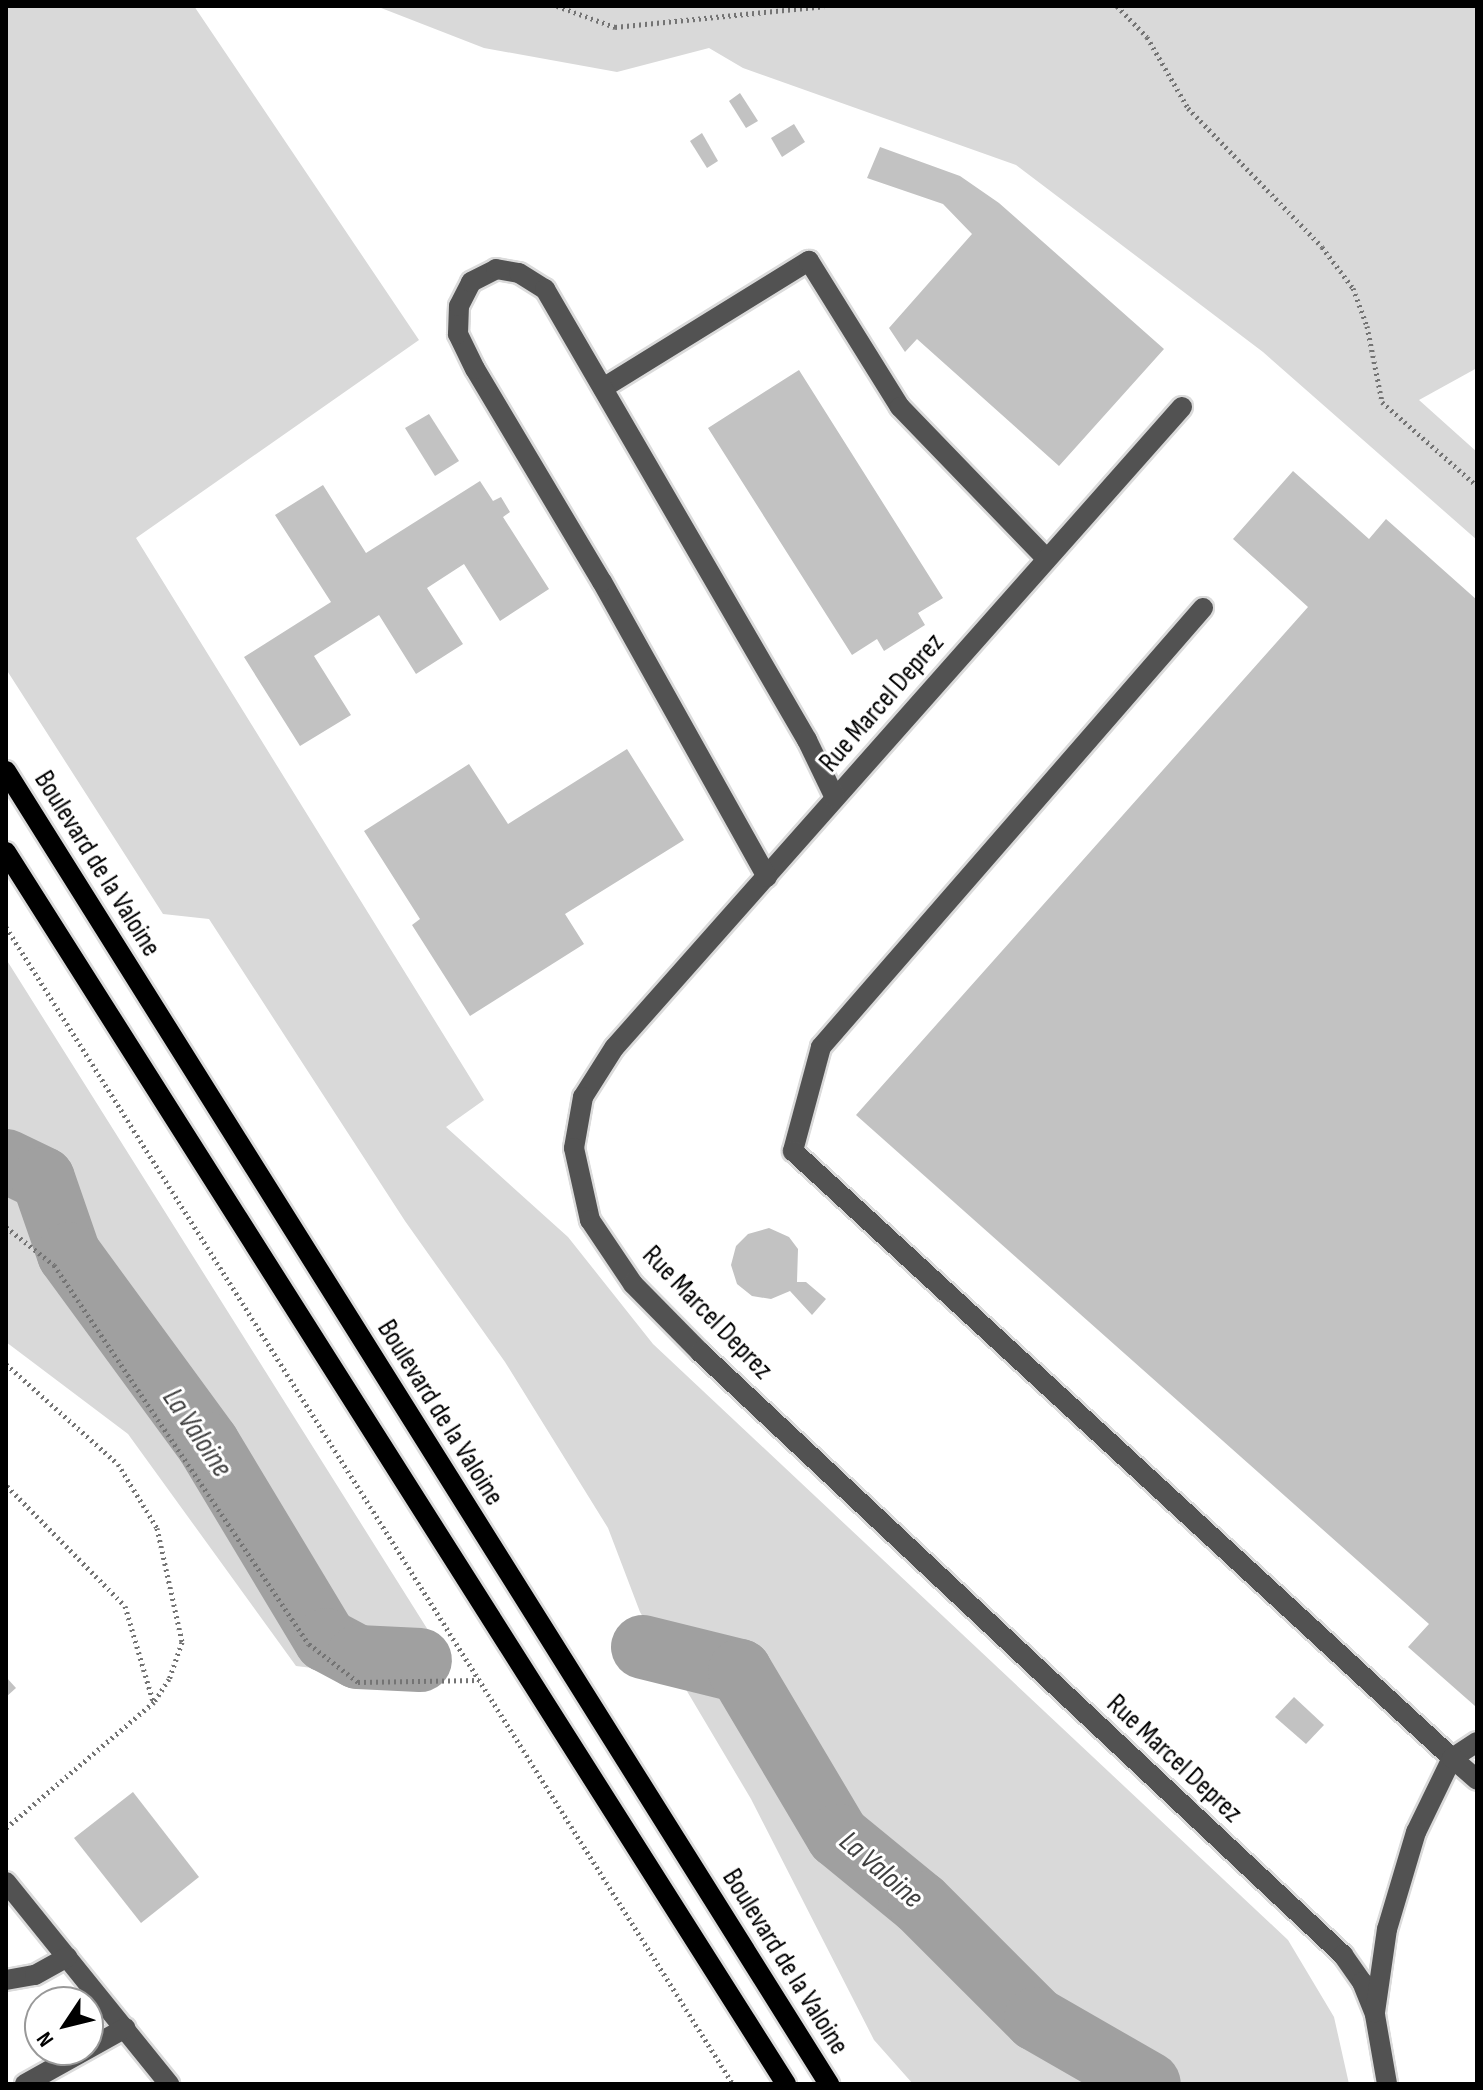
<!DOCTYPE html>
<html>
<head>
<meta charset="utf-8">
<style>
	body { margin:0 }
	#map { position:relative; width:1483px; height:2090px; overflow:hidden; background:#fff; font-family:"Sofia Sans Condensed",sans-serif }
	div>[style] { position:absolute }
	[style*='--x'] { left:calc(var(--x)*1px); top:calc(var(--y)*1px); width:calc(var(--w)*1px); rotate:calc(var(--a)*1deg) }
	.green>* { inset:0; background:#d9d9d9 }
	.river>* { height:64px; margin:-32px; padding:0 32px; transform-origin:32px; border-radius:32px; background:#a0a0a0 }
	.building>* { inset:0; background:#c2c2c2 }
	.path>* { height:5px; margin-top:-2.5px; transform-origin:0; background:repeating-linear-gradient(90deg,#747474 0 2px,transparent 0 6px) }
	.roads { filter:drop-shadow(2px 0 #dbdbdb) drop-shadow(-2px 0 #dbdbdb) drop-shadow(0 2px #dbdbdb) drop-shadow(0 -2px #dbdbdb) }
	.minor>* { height:20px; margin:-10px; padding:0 10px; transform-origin:10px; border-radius:10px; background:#525252 }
	.major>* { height:20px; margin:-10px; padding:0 10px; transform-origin:10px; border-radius:10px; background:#000 }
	span { translate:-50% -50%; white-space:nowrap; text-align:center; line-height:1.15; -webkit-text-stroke:6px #fff; paint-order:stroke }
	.street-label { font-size:28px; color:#000 }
	.water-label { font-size:30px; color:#414141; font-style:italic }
	.frame { position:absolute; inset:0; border:8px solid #000; pointer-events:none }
	.north { position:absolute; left:24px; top:1986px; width:80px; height:80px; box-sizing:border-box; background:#fff; border:2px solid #999; border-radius:50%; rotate:235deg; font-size:22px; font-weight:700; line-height:32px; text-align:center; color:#000 }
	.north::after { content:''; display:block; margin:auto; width:28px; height:36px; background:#000; clip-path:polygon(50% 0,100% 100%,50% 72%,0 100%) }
</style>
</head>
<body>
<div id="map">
	<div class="green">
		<div style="clip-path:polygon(6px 6px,194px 6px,419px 340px,136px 538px,484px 1100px,446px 1127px,568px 1237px,653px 1344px,1288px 1940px,1334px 2017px,1349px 2084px,913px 2084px,874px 2040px,751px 1799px,640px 1612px,608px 1528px,505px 1362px,405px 1221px,209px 919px,163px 914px,6px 669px)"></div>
		<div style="clip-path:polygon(376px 6px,1477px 6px,1477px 368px,1419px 400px,1477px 452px,1477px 540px,1263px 352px,1016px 165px,743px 68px,709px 48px,617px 72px,484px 48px)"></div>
		<div style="clip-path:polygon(6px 959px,433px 1638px,410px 1680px,296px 1666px,128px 1434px,6px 1342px)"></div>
	</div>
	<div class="river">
		<div style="--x:6;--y:1161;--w:41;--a:25.9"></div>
		<div style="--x:43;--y:1179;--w:79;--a:70.9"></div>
		<div style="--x:69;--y:1254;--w:235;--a:53.8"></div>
		<div style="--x:208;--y:1444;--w:229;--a:59"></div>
		<div style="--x:326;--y:1640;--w:36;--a:28"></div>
		<div style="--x:358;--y:1657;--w:62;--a:2.8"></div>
		<div style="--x:643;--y:1647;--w:100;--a:13.9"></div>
		<div style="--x:740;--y:1671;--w:192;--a:59.3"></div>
		<div style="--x:838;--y:1836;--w:106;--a:39.3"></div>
		<div style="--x:920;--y:1903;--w:164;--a:45"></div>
		<div style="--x:1036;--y:2019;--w:130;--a:29.9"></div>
	</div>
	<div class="building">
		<div style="clip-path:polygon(740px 93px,758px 121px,746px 128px,729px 101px)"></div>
		<div style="clip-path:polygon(794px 124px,805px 142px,782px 157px,771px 138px)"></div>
		<div style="clip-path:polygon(702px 133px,718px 161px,707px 168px,690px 141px)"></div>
		<div style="clip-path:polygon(880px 147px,960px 176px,999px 203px,1164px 349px,1059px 466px,917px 339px,905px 352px,889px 328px,972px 234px,943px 204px,867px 178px)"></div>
		<div style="clip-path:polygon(799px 370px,943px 598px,918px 613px,925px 625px,884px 651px,877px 639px,852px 655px,708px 428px)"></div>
		<div style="clip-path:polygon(429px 414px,459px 461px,435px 476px,405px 428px)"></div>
		<div style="clip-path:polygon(1293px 471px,1369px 539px,1386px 519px,1477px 600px,1475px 1706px,1408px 1647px,1429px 1624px,856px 1115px,1308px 607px,1233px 539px)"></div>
		<div style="clip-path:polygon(480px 481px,493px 501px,501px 497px,510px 512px,503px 517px,549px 589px,500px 621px,464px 564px,427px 588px,463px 644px,416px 674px,379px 615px,314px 656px,351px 715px,300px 746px,244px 657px,331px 602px,275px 515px,323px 485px,366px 553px)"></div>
		<div style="clip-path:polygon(627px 749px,684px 840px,565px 914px,584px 944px,470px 1016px,412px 925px,420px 919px,364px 831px,469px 764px,508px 824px)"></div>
		<div style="clip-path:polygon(769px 1228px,789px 1237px,798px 1249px,797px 1282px,806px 1282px,826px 1299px,812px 1315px,790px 1291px,771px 1299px,752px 1296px,737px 1284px,731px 1265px,736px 1246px,748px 1234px)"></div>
		<div style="clip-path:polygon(6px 1677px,16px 1688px,6px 1697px)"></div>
		<div style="clip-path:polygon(1294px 1697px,1324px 1725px,1306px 1744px,1275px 1717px)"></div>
		<div style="clip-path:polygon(133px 1792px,199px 1877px,141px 1923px,74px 1838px)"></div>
	</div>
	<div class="path">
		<div style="--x:557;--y:6;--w:62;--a:19.9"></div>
		<div style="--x:615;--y:27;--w:210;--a:-5.7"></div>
		<div style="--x:1117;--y:6;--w:43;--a:45.9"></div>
		<div style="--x:1147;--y:37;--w:82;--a:60"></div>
		<div style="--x:1188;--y:108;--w:193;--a:46"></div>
		<div style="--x:1322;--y:247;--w:51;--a:52.9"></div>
		<div style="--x:1353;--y:288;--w:40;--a:69.8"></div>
		<div style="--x:1367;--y:326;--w:77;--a:78.8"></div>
		<div style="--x:1382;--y:402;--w:127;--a:41.5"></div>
		<div style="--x:6;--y:927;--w:1366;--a:57.86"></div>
		<div style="--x:6;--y:1227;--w:61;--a:38.4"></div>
		<div style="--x:54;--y:1265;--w:457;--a:56.1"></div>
		<div style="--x:309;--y:1644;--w:62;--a:37.8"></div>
		<div style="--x:358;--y:1682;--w:121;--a:-0.9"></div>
		<div style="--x:6;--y:1364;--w:150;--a:41.8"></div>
		<div style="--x:118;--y:1464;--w:75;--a:58.6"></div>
		<div style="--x:157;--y:1528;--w:117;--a:77.6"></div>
		<div style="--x:182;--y:1642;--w:39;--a:109"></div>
		<div style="--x:169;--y:1679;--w:27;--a:123"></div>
		<div style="--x:154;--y:1702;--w:194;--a:139.6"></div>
		<div style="--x:7;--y:1486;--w:168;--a:45.5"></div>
		<div style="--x:125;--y:1606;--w:99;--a:73.6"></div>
	</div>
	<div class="roads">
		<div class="minor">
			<div style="--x:603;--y:388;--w:242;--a:-31.7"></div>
			<div style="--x:809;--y:261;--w:172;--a:58.1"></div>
			<div style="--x:900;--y:407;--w:211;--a:46"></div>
			<div style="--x:1182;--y:407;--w:856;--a:131.54"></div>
			<div style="--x:614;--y:1048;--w:58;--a:122.3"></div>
			<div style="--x:583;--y:1097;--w:52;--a:100"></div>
			<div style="--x:574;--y:1148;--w:74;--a:77.5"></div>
			<div style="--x:590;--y:1220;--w:77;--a:56.1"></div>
			<div style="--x:633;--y:1284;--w:95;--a:45.4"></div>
			<div style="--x:700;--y:1352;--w:882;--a:43.16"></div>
			<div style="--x:1343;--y:1955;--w:33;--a:55"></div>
			<div style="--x:1362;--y:1982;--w:35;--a:68"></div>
			<div style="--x:1375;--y:2015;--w:70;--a:80.1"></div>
			<div style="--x:1203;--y:608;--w:582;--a:131.03"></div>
			<div style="--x:821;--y:1047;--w:108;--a:105.1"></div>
			<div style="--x:793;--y:1151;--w:896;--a:42.65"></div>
			<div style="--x:1452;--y:1758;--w:82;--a:115.9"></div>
			<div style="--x:1416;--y:1832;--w:101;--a:106.6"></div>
			<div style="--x:1387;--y:1929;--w:84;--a:98.2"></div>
			<div style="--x:767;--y:877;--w:338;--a:-119.2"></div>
			<div style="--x:602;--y:582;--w:248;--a:-120.8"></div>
			<div style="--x:475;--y:369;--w:39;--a:-116"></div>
			<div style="--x:458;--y:334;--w:28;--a:-88"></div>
			<div style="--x:459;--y:306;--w:27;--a:-63"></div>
			<div style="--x:471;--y:282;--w:28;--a:-27"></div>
			<div style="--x:496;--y:269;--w:23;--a:10"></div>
			<div style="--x:519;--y:273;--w:31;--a:32"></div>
			<div style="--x:545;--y:289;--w:522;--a:59.85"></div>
			<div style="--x:807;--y:740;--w:64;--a:64.2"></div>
			<div style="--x:1477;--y:1742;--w:30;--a:147"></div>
			<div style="--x:1452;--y:1758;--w:33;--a:41"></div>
			<div style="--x:6;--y:1882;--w:260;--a:51.1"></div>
			<div style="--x:6;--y:1980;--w:29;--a:-10"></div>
			<div style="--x:35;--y:1975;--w:37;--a:-29"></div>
			<div style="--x:25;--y:2084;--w:115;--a:-29.2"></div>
		</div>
		<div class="major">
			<div style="--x:6;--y:771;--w:1550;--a:57.92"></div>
			<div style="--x:6;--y:852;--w:1458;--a:57.66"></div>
		</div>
	</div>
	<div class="street-label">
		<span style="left:882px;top:703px;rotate:-49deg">Rue Marcel Deprez</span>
		<span style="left:97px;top:864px;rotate:58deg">Boulevard de la Valoine</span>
		<span style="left:707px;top:1313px;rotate:46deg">Rue Marcel Deprez</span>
		<span style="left:440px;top:1413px;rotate:58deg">Boulevard de la Valoine</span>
		<span style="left:1174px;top:1759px;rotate:43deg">Rue Marcel Deprez</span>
		<span style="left:785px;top:1962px;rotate:58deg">Boulevard de la Valoine</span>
	</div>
	<div class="water-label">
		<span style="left:197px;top:1433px;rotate:56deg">La Valoine</span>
		<span style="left:881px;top:1870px;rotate:41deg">La Valoine</span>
	</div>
	<div class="frame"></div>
	<div class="north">N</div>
</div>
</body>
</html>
